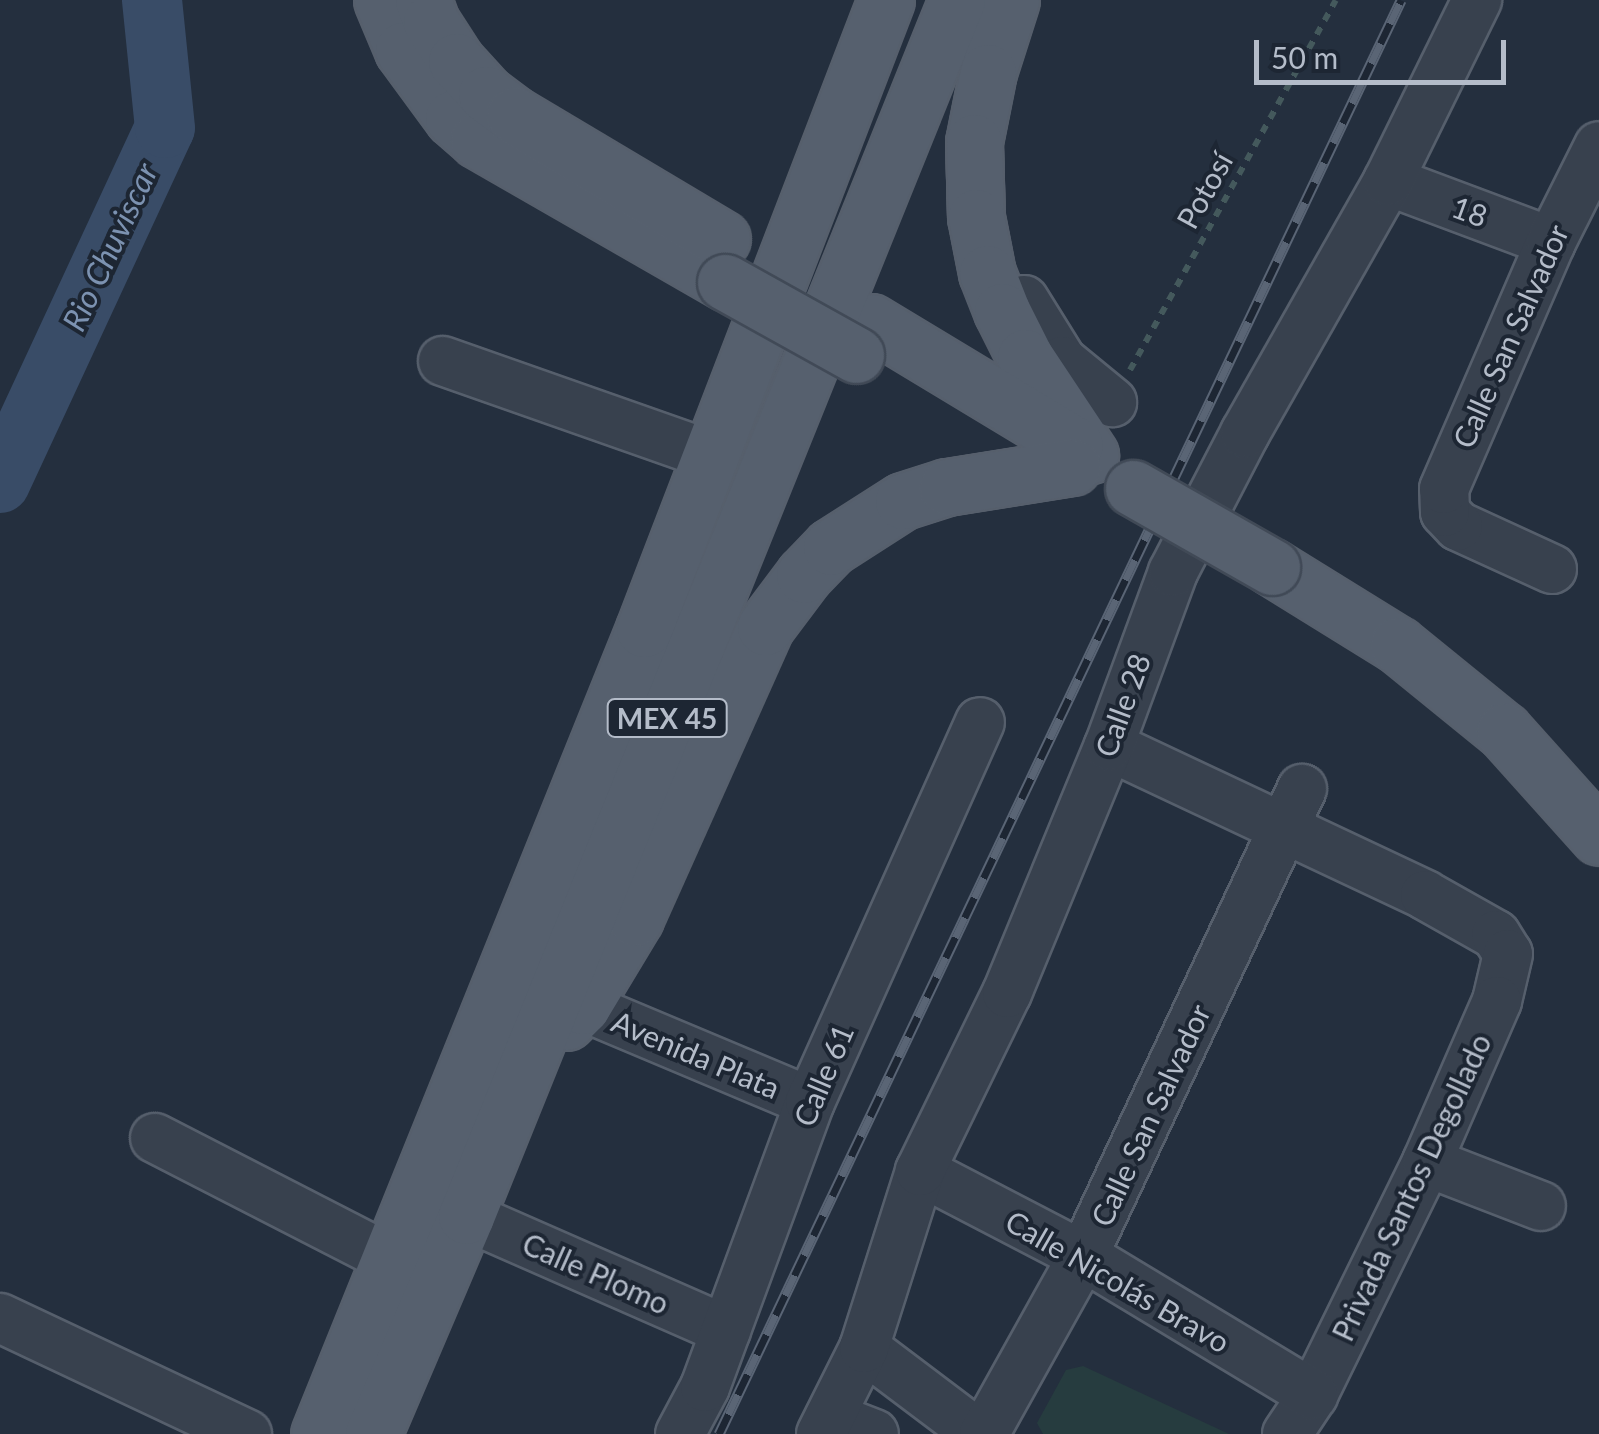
<!DOCTYPE html>
<html>
<head>
<meta charset="utf-8">
<style>
	body { margin:0 }
	#map { position:relative; width:1599px; height:1434px; overflow:hidden; background:#242f3e; font-family:Lato,sans-serif }
	div>[style] { position:absolute }
	[style*='--x'] { left:calc(var(--x)*1px); top:calc(var(--y)*1px); width:calc(var(--w)*1px); rotate:calc(var(--a)*1deg) }
	.green>* { inset:0; background:#263c3f }
	.river>* { height:60px; margin:-30px; padding:0 30px; transform-origin:30px; border-radius:30px; background:#394c67 }
	.path>* { height:6px; margin-top:-3px; transform-origin:0; background:repeating-linear-gradient(90deg,#44595c 0 8px,transparent 0 16px) }
	.roads { filter:drop-shadow(2px 0 #565f6c) drop-shadow(-2px 0 #565f6c) drop-shadow(0 2px #565f6c) drop-shadow(0 -2px #565f6c) }
	.minor>* { height:48px; margin:-24px; padding:0 24px; transform-origin:24px; border-radius:24px; background:#38414e }
	.major>* { height:55px; margin:-27.5px; padding:0 27.5px; transform-origin:27.5px; border-radius:27.5px; background:#56606e }
	.rail>* { height:11px; margin-top:-5.5px; transform-origin:0; background:repeating-linear-gradient(90deg,#1d2633 0 22px,#5a6575 0 44px); box-sizing:border-box; border-block:2px solid #5a6575 }
	.bridges { filter:drop-shadow(2px 0 #414a57) drop-shadow(-2px 0 #414a57) drop-shadow(0 2px #414a57) drop-shadow(0 -2px #414a57) }
	.major-bridge>* { height:55px; margin:-27.5px; padding:0 27.5px; transform-origin:27.5px; border-radius:27.5px; background:#56606e }
	span { translate:-50% -50%; white-space:nowrap; text-align:center; line-height:1.15; -webkit-text-stroke:8px #1d2633; paint-order:stroke }
	.shield-label span { padding:2px 8px; background:#1d2633; border:2px solid; border-radius:8px; -webkit-text-stroke-width:0 }
	.shield-label { font-size:28px; color:#b4bcc9; font-weight:700 }
	.street-label { font-size:30px; color:#b4bcc9 }
	.water-label { font-size:32px; color:#7c92b1; font-style:italic }
	.scale { position:absolute; left:1254px; top:40px; width:252px; height:45px; box-sizing:border-box; border:5px solid #b4bcc9; border-top:0; padding-left:12px; font-size:30px; line-height:35px; white-space:nowrap; color:#b4bcc9; -webkit-text-stroke:8px #1d2633; paint-order:stroke }
</style>
</head>
<body>
<div id="map">
	<div class="green">
		<div style="clip-path:polygon(1083px 1366px,1229px 1434px,1043px 1434px,1037px 1423px,1066px 1370px)"></div>
	</div>
	<div class="river">
		<div style="--x:0;--y:483;--w:391;--a:-65.1"></div>
		<div style="--x:165;--y:128;--w:129;--a:-95.8"></div>
	</div>
	<div class="path">
		<div style="--x:1130;--y:370;--w:423;--a:-60.9"></div>
	</div>
	<div class="roads">
		<div class="minor">
			<div style="--x:1388;--y:181;--w:174;--a:20.5"></div>
			<div style="--x:1024;--y:300;--w:72;--a:58.1"></div>
			<div style="--x:1062;--y:361;--w:65;--a:39.4"></div>
			<div style="--x:443;--y:361;--w:283;--a:19.4"></div>
			<div style="--x:1552;--y:569;--w:103;--a:-155.4"></div>
			<div style="--x:1458;--y:526;--w:19;--a:-133"></div>
			<div style="--x:1445;--y:512;--w:23;--a:-92"></div>
			<div style="--x:1444;--y:489;--w:269;--a:-66.6"></div>
			<div style="--x:1551;--y:242;--w:107;--a:-63.4"></div>
			<div style="--x:1109;--y:746;--w:349;--a:25.2"></div>
			<div style="--x:1425;--y:895;--w:81;--a:29.4"></div>
			<div style="--x:1496;--y:935;--w:22;--a:58"></div>
			<div style="--x:1508;--y:954;--w:48;--a:103.2"></div>
			<div style="--x:1497;--y:1001;--w:176;--a:113.5"></div>
			<div style="--x:1427;--y:1162;--w:259;--a:116.1"></div>
			<div style="--x:1313;--y:1395;--w:47;--a:123.7"></div>
			<div style="--x:582;--y:1006;--w:247;--a:22.8"></div>
			<div style="--x:155;--y:1138;--w:267;--a:27.2"></div>
			<div style="--x:1427;--y:1162;--w:122;--a:21.1"></div>
			<div style="--x:920;--y:1171;--w:184;--a:27.5"></div>
			<div style="--x:1083;--y:1256;--w:269;--a:31.1"></div>
			<div style="--x:466;--y:1216;--w:284;--a:23.7"></div>
			<div style="--x:0;--y:1318;--w:273;--a:25.2"></div>
			<div style="--x:864;--y:1348;--w:143;--a:37"></div>
			<div style="--x:830;--y:1417;--w:47;--a:21.1"></div>
			<div style="--x:680;--y:1434;--w:53;--a:-62"></div>
			<div style="--x:705;--y:1387;--w:304;--a:-69.8"></div>
			<div style="--x:810;--y:1102;--w:416;--a:-65.9"></div>
			<div style="--x:821;--y:1434;--w:96;--a:-63.4"></div>
			<div style="--x:864;--y:1348;--w:186;--a:-72.4"></div>
			<div style="--x:920;--y:1171;--w:198;--a:-64"></div>
			<div style="--x:1007;--y:993;--w:267;--a:-67.6"></div>
			<div style="--x:1109;--y:746;--w:185;--a:-69.8"></div>
			<div style="--x:1173;--y:572;--w:157;--a:-62.6"></div>
			<div style="--x:1245;--y:433;--w:290;--a:-60.4"></div>
			<div style="--x:1388;--y:181;--w:202;--a:-63.8"></div>
			<div style="--x:984;--y:1434;--w:204;--a:-60.9"></div>
			<div style="--x:1083;--y:1256;--w:516;--a:-64.88"></div>
		</div>
		<div class="major">
			<div style="--x:382;--y:0;--w:54;--a:67.2"></div>
			<div style="--x:403;--y:50;--w:84;--a:53.7"></div>
			<div style="--x:453;--y:118;--w:33;--a:41"></div>
			<div style="--x:478;--y:140;--w:285;--a:29.9"></div>
			<div style="--x:423;--y:0;--w:23;--a:70"></div>
			<div style="--x:431;--y:22;--w:46;--a:57.3"></div>
			<div style="--x:456;--y:61;--w:45;--a:47.7"></div>
			<div style="--x:486;--y:94;--w:35;--a:37"></div>
			<div style="--x:514;--y:115;--w:242;--a:30.8"></div>
			<div style="--x:1011;--y:0;--w:76;--a:107.7"></div>
			<div style="--x:988;--y:72;--w:71;--a:101.3"></div>
			<div style="--x:974;--y:142;--w:75;--a:88.5"></div>
			<div style="--x:976;--y:217;--w:57;--a:78.9"></div>
			<div style="--x:987;--y:273;--w:41;--a:68.5"></div>
			<div style="--x:1002;--y:311;--w:51;--a:63.4"></div>
			<div style="--x:1025;--y:357;--w:118;--a:56.4"></div>
			<div style="--x:871;--y:322;--w:238;--a:31.1"></div>
			<div style="--x:1272;--y:567;--w:148;--a:31.8"></div>
			<div style="--x:1398;--y:645;--w:136;--a:39.1"></div>
			<div style="--x:1504;--y:731;--w:142;--a:48.1"></div>
			<div style="--x:566;--y:1022;--w:23;--a:-45"></div>
			<div style="--x:582;--y:1006;--w:103;--a:-58.9"></div>
			<div style="--x:635;--y:918;--w:319;--a:-65.9"></div>
			<div style="--x:765;--y:627;--w:65;--a:-53.1"></div>
			<div style="--x:804;--y:575;--w:39;--a:-46"></div>
			<div style="--x:831;--y:547;--w:85;--a:-32.6"></div>
			<div style="--x:903;--y:501;--w:46;--a:-17.7"></div>
			<div style="--x:947;--y:487;--w:127;--a:-9.1"></div>
			<div style="--x:319;--y:1434;--w:868;--a:-68.01"></div>
			<div style="--x:644;--y:629;--w:674;--a:-68.96"></div>
			<div style="--x:373;--y:1434;--w:237;--a:-66.9"></div>
			<div style="--x:466;--y:1216;--w:1311;--a:-68.01"></div>
		</div>
	</div>
	<div class="rail">
		<div style="--x:719;--y:1434;--w:1588;--a:-64.56"></div>
	</div>
	<div class="bridges">
		<div class="major-bridge">
			<div style="--x:725;--y:282;--w:150;--a:29.1"></div>
			<div style="--x:1133;--y:488;--w:160;--a:29.6"></div>
		</div>
	</div>
	<div class="shield-label">
		<span style="left:667px;top:718px">MEX 45</span>
	</div>
	<div class="street-label">
		<span style="left:1204px;top:190px;rotate:-61deg">Potosí</span>
		<span style="left:1470px;top:211px;rotate:20deg">18</span>
		<span style="left:1510px;top:336px;rotate:-66deg">Calle San Salvador</span>
		<span style="left:1122px;top:705px;rotate:-70deg">Calle 28</span>
		<span style="left:696px;top:1054px;rotate:23deg">Avenida Plata</span>
		<span style="left:823px;top:1075px;rotate:-67deg">Calle 61</span>
		<span style="left:1150px;top:1115px;rotate:-65deg">Calle San Salvador</span>
		<span style="left:1411px;top:1187px;rotate:-65deg">Privada Santos Degollado</span>
		<span style="left:596px;top:1273px;rotate:24deg">Calle Plomo</span>
		<span style="left:1118px;top:1281px;rotate:30deg">Calle Nicolás Bravo</span>
	</div>
	<div class="water-label">
		<span style="left:110px;top:247px;rotate:-65deg">Rio Chuviscar</span>
	</div>
	<div class="scale">50 m</div>
</div>
</body>
</html>
